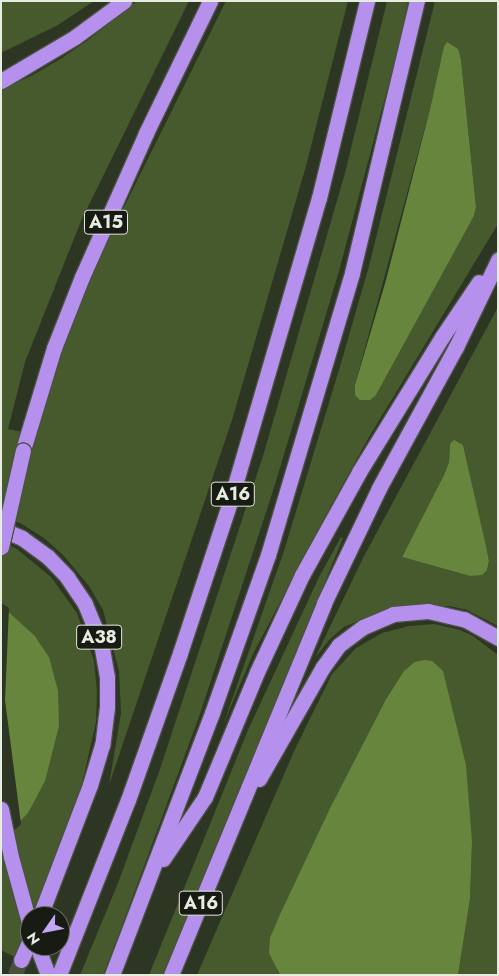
<!DOCTYPE html>
<html>
<head>
<meta charset="utf-8">
<style>
	body { margin:0 }
	#map { position:relative; width:499px; height:976px; overflow:hidden; background:#2d3523; font-family:Jost,sans-serif }
	div>[style] { position:absolute }
	[style*='--x'] { left:calc(var(--x)*1px); top:calc(var(--y)*1px); width:calc(var(--w)*1px); rotate:calc(var(--a)*1deg) }
	.green>* { inset:0; background:#475a2d }
	.water>* { inset:0; background:#68853d }
	.pier>* { inset:0; background:#2d3523 }
	.motorway-tunnel>* { height:15px; margin-top:-7.5px; transform-origin:0; background:repeating-linear-gradient(90deg,#495040 0 15px,transparent 0 23px) }
	.roads { filter:drop-shadow(1px 0 #4c5243) drop-shadow(-1px 0 #4c5243) drop-shadow(0 1px #4c5243) drop-shadow(0 -1px #4c5243) }
	.motorway>* { height:15px; margin:-7.5px; padding:0 7.5px; transform-origin:7.5px; border-radius:7.5px; background:#b591ed }
	.bridges { filter:drop-shadow(1px 0 #4c5243) drop-shadow(-1px 0 #4c5243) drop-shadow(0 1px #4c5243) drop-shadow(0 -1px #4c5243) }
	.motorway-bridge>* { height:15px; margin:-7.5px; padding:0 7.5px; transform-origin:7.5px; border-radius:7.5px; background:#b591ed }
	span { translate:-50% -50%; white-space:nowrap; text-align:center; line-height:1.15; -webkit-text-stroke:5px #171b13; paint-order:stroke }
	.shield-label span { padding:1px 4px; background:#171b13; border:1px solid; border-radius:4px; -webkit-text-stroke-width:0 }
	.shield-label { font-size:18px; color:#e7ece1; font-weight:700 }
	.frame { position:absolute; inset:0; border:2px solid #e7ece1; pointer-events:none }
	.north { position:absolute; left:20px; top:906px; width:50px; height:50px; box-sizing:border-box; background:#171b13; border:1px solid #6a6f65; border-radius:50%; rotate:237deg; font-size:14px; font-weight:700; line-height:20px; text-align:center; color:#e7ece1 }
	.north::after { content:''; display:block; margin:auto; width:18px; height:22px; background:#c3a7f2; clip-path:polygon(50% 0,100% 100%,50% 72%,0 100%) }
</style>
</head>
<body>
<div id="map">
	<div class="green">
		<div style="clip-path:polygon(1px 1px,94px 1px,58px 25px,1px 53px)"></div>
		<div style="clip-path:polygon(137px 1px,189px 1px,81px 221px,25px 362px,8px 429px,36px 435px,53px 372px,88px 280px,226px 1px,348px 1px,306px 166px,232px 420px,109px 785px,121px 713px,119px 671px,103px 610px,89px 586px,64px 556px,44px 538px,20px 523px,1px 516px,1px 89px,31px 76px,62px 58px,87px 41px)"></div>
		<div style="clip-path:polygon(387px 1px,408px 1px,399px 45px,339px 271px,273px 491px,200px 714px,122px 926px,103px 975px,80px 975px,118px 883px,160px 769px,263px 456px,345px 173px)"></div>
		<div style="clip-path:polygon(evenodd,435px 1px,497px 1px,498px 224px,369px 437px,328px 511px,253px 654px,223px 725px,284px 551px,341px 363px,369px 266px,435px 1px,447px 42px,461px 60px,476px 207px,474px 216px,376px 395px,355px 385px,430px 109px,444px 46px,447px 42px)"></div>
		<div style="clip-path:polygon(evenodd,498px 307px,498px 626px,467px 610px,450px 606px,390px 608px,344px 627px,330px 639px,315px 658px,364px 556px,498px 307px,450px 444px,463px 445px,489px 561px,487px 570px,470px 576px,402px 557px,444px 475px,449px 462px,450px 444px)"></div>
		<div style="clip-path:polygon(341px 537px,343px 538px,168px 963px,162px 975px,149px 975px,248px 730px,319px 577px)"></div>
		<div style="clip-path:polygon(1px 541px,17px 549px,51px 577px,77px 613px,94px 661px,97px 691px,96px 722px,79px 797px,15px 957px,1px 950px,1px 840px,49px 657px,35px 636px,1px 605px)"></div>
		<div style="clip-path:polygon(434px 624px,460px 630px,473px 636px,498px 655px,498px 975px,458px 975px,470px 899px,472px 842px,385px 701px,330px 808px,281px 912px,277px 971px,280px 975px,197px 975px,295px 749px,332px 674px,356px 648px,382px 633px,409px 626px)"></div>
	</div>
	<div class="water">
		<div style="clip-path:polygon(447px 42px,458px 49px,461px 60px,476px 207px,474px 216px,376px 395px,370px 400px,360px 400px,355px 395px,355px 385px,386px 280px,430px 109px,444px 46px)"></div>
		<div style="clip-path:polygon(454px 440px,463px 445px,486px 546px,489px 561px,487px 570px,482px 575px,470px 576px,402px 557px,444px 475px,449px 462px,450px 444px)"></div>
		<div style="clip-path:polygon(1px 605px,35px 636px,49px 657px,58px 691px,59px 726px,45px 781px,28px 813px,3px 839px)"></div>
		<div style="clip-path:polygon(424px 660px,432px 661px,443px 671px,466px 765px,472px 842px,470px 899px,458px 975px,280px 975px,269px 953px,270px 938px,281px 912px,330px 808px,385px 701px,404px 671px,415px 662px)"></div>
	</div>
	<div class="pier">
		<div style="clip-path:polygon(1px 603px,9px 608px,5px 700px,21px 824px,1px 843px)"></div>
	</div>
	<div class="motorway-tunnel">
		<div style="--x:15;--y:975;--w:16;--a:-68"></div>
	</div>
	<div class="roads">
		<div class="motorway">
			<div style="--x:1;--y:81;--w:86;--a:-30.7"></div>
			<div style="--x:75;--y:37;--w:61;--a:-36.3"></div>
			<div style="--x:23;--y:450;--w:107;--a:-73.1"></div>
			<div style="--x:54;--y:348;--w:76;--a:-68.5"></div>
			<div style="--x:82;--y:277;--w:158;--a:-66"></div>
			<div style="--x:146;--y:133;--w:147;--a:-64.1"></div>
			<div style="--x:1;--y:529;--w:23;--a:23"></div>
			<div style="--x:22;--y:538;--w:32;--a:36"></div>
			<div style="--x:48;--y:557;--w:28;--a:46"></div>
			<div style="--x:67;--y:577;--w:32;--a:56"></div>
			<div style="--x:85;--y:604;--w:42;--a:67.7"></div>
			<div style="--x:101;--y:643;--w:35;--a:80"></div>
			<div style="--x:107;--y:677;--w:30;--a:90"></div>
			<div style="--x:107;--y:707;--w:38;--a:97"></div>
			<div style="--x:102;--y:745;--w:42;--a:106.7"></div>
			<div style="--x:90;--y:785;--w:140;--a:110.9"></div>
			<div style="--x:259;--y:779;--w:129;--a:-60.3"></div>
			<div style="--x:323;--y:667;--w:27;--a:-54"></div>
			<div style="--x:339;--y:645;--w:30;--a:-37"></div>
			<div style="--x:363;--y:627;--w:33;--a:-23"></div>
			<div style="--x:393;--y:614;--w:35;--a:-5"></div>
			<div style="--x:428;--y:611;--w:37;--a:13"></div>
			<div style="--x:464;--y:619;--w:39;--a:29"></div>
			<div style="--x:1;--y:809;--w:49;--a:78.2"></div>
			<div style="--x:11;--y:857;--w:72;--a:74.6"></div>
			<div style="--x:163;--y:859;--w:75;--a:-55.9"></div>
			<div style="--x:205;--y:797;--w:135;--a:-67.4"></div>
			<div style="--x:257;--y:672;--w:107;--a:-65.1"></div>
			<div style="--x:302;--y:575;--w:118;--a:-61"></div>
			<div style="--x:359;--y:472;--w:158;--a:-58.4"></div>
			<div style="--x:442;--y:337;--w:66;--a:-56.1"></div>
			<div style="--x:37;--y:946;--w:31;--a:69"></div>
			<div style="--x:21;--y:960;--w:22;--a:-66"></div>
			<div style="--x:59;--y:975;--w:188;--a:-68.5"></div>
			<div style="--x:128;--y:800;--w:156;--a:-70.5"></div>
			<div style="--x:180;--y:653;--w:159;--a:-71.7"></div>
			<div style="--x:230;--y:502;--w:317;--a:-73.7"></div>
			<div style="--x:319;--y:198;--w:203;--a:-76.3"></div>
			<div style="--x:112;--y:975;--w:280;--a:-69.1"></div>
			<div style="--x:212;--y:713;--w:168;--a:-70.5"></div>
			<div style="--x:268;--y:555;--w:294;--a:-73.4"></div>
			<div style="--x:352;--y:273;--w:280;--a:-76.6"></div>
			<div style="--x:171;--y:975;--w:402;--a:-67.6"></div>
			<div style="--x:324;--y:603;--w:127;--a:-64.4"></div>
			<div style="--x:379;--y:488;--w:161;--a:-61.4"></div>
			<div style="--x:456;--y:347;--w:97;--a:-64.2"></div>
		</div>
	</div>
	<div class="bridges">
		<div class="motorway-bridge">
			<div style="--x:1;--y:547;--w:99;--a:-77.2"></div>
		</div>
	</div>
	<div class="shield-label">
		<span style="left:106px;top:222px">A15</span>
		<span style="left:233px;top:494px">A16</span>
		<span style="left:99px;top:637px">A38</span>
		<span style="left:201px;top:903px">A16</span>
	</div>
	<div class="frame"></div>
	<div class="north">N</div>
</div>
</body>
</html>
